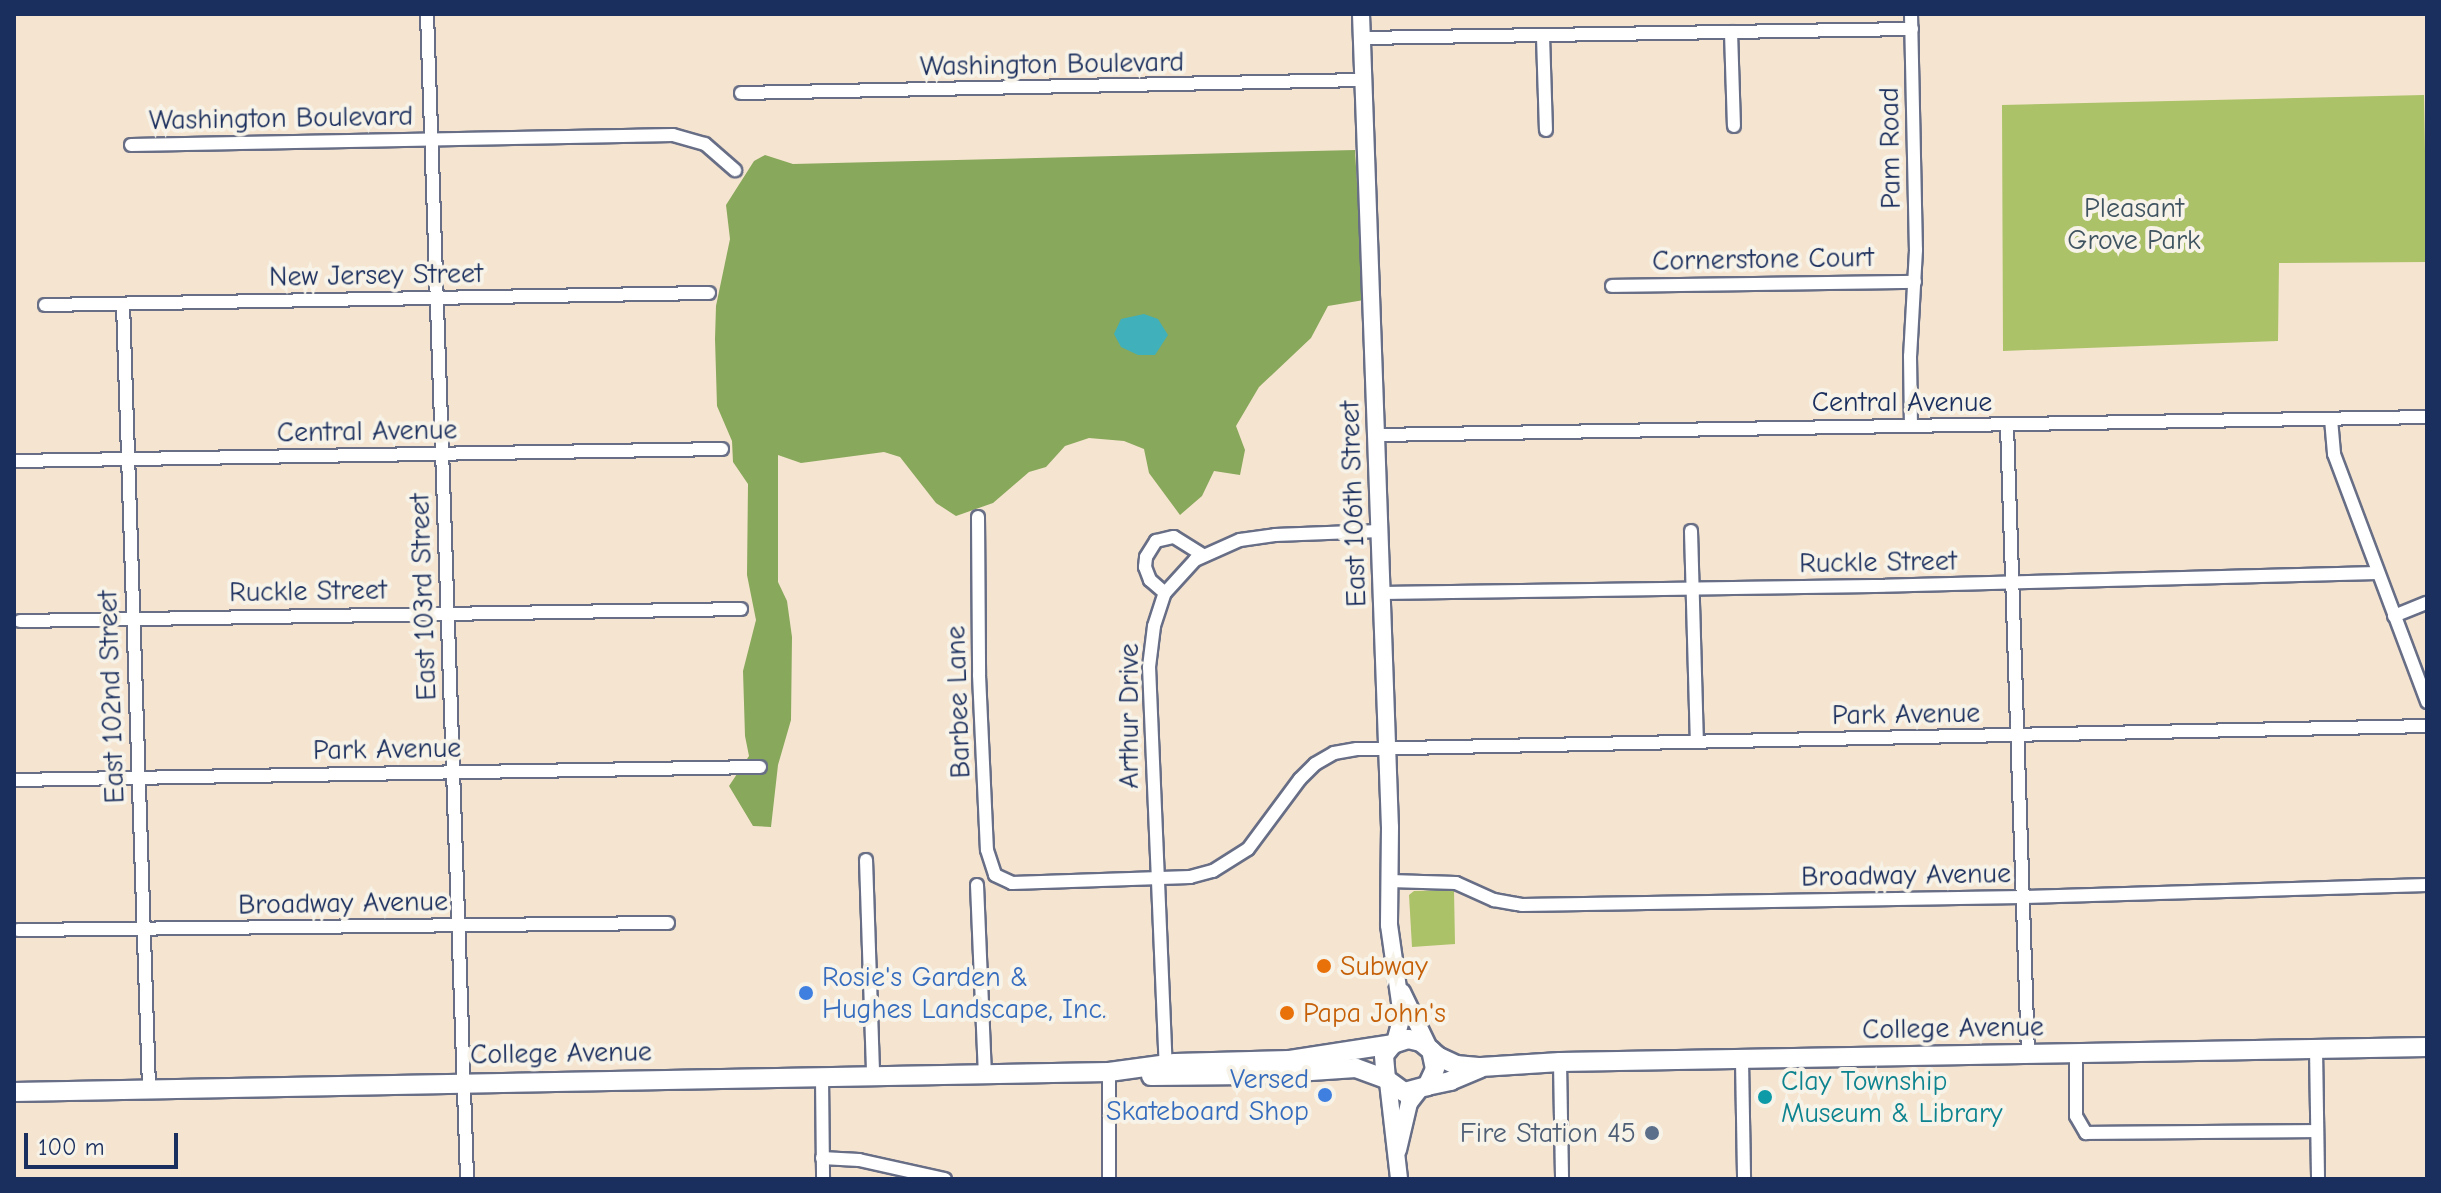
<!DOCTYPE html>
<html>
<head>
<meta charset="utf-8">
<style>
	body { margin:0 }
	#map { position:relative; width:2441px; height:1193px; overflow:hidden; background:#f5e4cf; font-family:"Comic Neue",sans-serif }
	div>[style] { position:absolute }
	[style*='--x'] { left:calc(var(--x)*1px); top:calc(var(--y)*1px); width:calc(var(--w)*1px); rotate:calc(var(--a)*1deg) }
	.green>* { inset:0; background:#abc268 }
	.forest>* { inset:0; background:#88a85c }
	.water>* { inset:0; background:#40b0ba }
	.roads { filter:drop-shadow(2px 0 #676e86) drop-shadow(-2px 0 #676e86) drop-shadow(0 2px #676e86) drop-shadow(0 -2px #676e86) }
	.minor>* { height:12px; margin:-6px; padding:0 6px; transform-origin:6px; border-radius:6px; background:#fff }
	.tertiary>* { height:16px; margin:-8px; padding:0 8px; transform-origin:8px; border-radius:8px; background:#fff }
	.secondary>* { height:18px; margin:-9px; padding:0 9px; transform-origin:9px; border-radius:9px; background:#fff }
	.dots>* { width:22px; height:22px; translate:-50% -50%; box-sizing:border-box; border:4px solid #f7f3e8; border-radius:50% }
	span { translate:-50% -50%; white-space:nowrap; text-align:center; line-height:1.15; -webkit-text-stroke:8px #f7f3e8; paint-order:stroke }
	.street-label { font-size:28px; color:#1b2f5e }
	.park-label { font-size:28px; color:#3f5460 }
	.food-label { font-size:28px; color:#c56008 }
	.left { translate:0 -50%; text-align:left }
	.shop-label { font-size:28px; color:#366cbe }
	.right { translate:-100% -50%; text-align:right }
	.culture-label { font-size:28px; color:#0d838f }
	.service-label { font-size:28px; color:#4e5e75 }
	.frame { position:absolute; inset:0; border:16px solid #1b2f5e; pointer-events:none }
	.scale { position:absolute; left:24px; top:1133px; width:154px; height:36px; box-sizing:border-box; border:4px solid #1b2f5e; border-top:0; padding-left:10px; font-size:24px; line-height:28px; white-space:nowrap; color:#1b2f5e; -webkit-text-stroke:6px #f7f3e8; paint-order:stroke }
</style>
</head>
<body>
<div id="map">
	<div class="green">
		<div style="clip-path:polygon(2424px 95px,2427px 262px,2279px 263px,2278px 341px,2003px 351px,2002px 105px)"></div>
		<div style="clip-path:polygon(1454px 890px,1455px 944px,1412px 947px,1409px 895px,1414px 891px)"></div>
	</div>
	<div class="forest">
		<div style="clip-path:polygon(1355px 150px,1364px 300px,1328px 306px,1311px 338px,1259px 387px,1236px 426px,1245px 450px,1240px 475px,1214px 471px,1202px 496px,1180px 515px,1149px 473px,1144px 449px,1124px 441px,1089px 438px,1065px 446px,1046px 467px,1029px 472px,993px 503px,956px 516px,936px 503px,900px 457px,884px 452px,801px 463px,778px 455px,778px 582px,787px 601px,792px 637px,791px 720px,778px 765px,771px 827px,753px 826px,729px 786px,749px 756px,745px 736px,743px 671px,756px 620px,747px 575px,748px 484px,733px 462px,732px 441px,717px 406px,715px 339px,716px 306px,730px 239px,726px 205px,754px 161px,765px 155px,793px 164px)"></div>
	</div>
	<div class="water">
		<div style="clip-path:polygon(1144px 314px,1158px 319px,1168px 335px,1155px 355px,1138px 355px,1121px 347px,1114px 334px,1121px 319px)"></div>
	</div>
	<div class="roads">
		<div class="minor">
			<div style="--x:427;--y:14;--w:1166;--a:88.03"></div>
			<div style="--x:1911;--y:14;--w:236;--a:88.8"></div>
			<div style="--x:1916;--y:250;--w:106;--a:93.2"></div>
			<div style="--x:1910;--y:356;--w:69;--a:89.2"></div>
			<div style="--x:1731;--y:32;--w:94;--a:88.2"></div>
			<div style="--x:1543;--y:36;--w:94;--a:88.2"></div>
			<div style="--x:1362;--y:38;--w:550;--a:-0.94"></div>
			<div style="--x:741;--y:93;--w:622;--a:-1.2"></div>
			<div style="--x:131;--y:145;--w:542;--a:-1.06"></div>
			<div style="--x:673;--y:135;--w:33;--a:16"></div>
			<div style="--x:705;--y:144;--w:40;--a:41"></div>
			<div style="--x:1612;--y:286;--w:303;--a:-0.8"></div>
			<div style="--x:123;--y:304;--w:785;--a:88.1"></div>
			<div style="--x:45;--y:305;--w:664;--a:-1.04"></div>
			<div style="--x:2331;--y:419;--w:35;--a:85"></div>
			<div style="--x:2334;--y:454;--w:265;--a:69.4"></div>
			<div style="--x:2007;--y:425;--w:630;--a:88.09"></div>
			<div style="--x:1377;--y:435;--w:1050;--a:-0.98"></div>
			<div style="--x:14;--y:461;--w:708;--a:-0.97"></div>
			<div style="--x:978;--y:517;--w:158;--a:89.6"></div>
			<div style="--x:979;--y:675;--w:175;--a:87.4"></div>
			<div style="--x:987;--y:850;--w:26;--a:72"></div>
			<div style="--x:995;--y:875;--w:19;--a:25"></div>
			<div style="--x:1012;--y:883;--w:178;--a:-1.9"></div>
			<div style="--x:1190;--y:877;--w:24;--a:-15"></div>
			<div style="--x:1213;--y:871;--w:41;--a:-32.2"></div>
			<div style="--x:1248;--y:849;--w:87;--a:-53.4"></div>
			<div style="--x:1300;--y:779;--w:21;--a:-45"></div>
			<div style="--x:1315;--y:764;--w:22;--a:-30"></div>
			<div style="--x:1334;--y:753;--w:23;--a:-10"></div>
			<div style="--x:1357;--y:749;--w:1070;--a:-1.23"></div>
			<div style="--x:1691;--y:531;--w:211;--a:88.4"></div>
			<div style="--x:1165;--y:593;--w:20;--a:-139"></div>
			<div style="--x:1150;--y:580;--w:14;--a:-111"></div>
			<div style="--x:1145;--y:567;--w:10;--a:-84"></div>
			<div style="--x:1146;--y:557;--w:19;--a:-58"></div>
			<div style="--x:1156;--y:541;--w:18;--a:-13"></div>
			<div style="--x:1174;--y:537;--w:34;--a:32"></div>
			<div style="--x:1381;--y:593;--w:493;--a:-0.8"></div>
			<div style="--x:1874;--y:586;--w:503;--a:-1.48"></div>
			<div style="--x:2394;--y:616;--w:35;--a:-22"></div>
			<div style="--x:20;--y:621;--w:721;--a:-0.95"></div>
			<div style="--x:14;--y:780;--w:746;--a:-1"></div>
			<div style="--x:866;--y:860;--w:216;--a:88.1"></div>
			<div style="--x:1390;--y:881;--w:66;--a:1.7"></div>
			<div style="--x:1456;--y:883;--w:42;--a:24.1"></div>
			<div style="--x:1494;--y:900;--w:28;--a:10"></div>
			<div style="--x:1522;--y:905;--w:500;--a:-0.92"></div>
			<div style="--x:2022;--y:897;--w:405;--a:-1.7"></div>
			<div style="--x:977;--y:885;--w:188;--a:87.6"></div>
			<div style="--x:18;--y:930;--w:650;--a:-0.62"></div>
			<div style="--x:2316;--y:1049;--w:130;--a:89.1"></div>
			<div style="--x:2076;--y:1055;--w:61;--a:90"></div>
			<div style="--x:2076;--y:1116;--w:20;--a:60"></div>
			<div style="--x:2086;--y:1133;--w:231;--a:-0.5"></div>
			<div style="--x:1742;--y:1060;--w:119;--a:89"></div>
			<div style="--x:1560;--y:1062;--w:117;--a:89"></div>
			<div style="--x:1109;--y:1072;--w:107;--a:90"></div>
			<div style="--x:1166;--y:1072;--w:405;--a:-92.4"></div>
			<div style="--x:1149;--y:667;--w:41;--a:-83"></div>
			<div style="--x:1154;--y:626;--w:35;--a:-72"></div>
			<div style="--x:1165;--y:593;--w:45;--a:-47.7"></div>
			<div style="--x:1195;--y:560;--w:49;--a:-24"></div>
			<div style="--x:1240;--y:540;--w:35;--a:-8"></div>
			<div style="--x:1275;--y:535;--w:105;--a:-2.2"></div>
			<div style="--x:822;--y:1077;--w:102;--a:89.4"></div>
			<div style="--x:822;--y:1158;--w:37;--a:3"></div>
			<div style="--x:859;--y:1160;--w:88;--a:12.5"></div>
		</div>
		<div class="tertiary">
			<div style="--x:1361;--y:14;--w:814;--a:87.96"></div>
			<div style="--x:1390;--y:827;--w:98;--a:90.6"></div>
			<div style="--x:1389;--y:925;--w:92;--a:81.9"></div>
			<div style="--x:1402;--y:1016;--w:28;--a:105"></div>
			<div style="--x:1402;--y:992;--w:60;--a:64.3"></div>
			<div style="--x:1388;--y:1082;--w:98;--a:83.5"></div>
			<div style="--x:1398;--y:1150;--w:48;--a:-76.8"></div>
			<div style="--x:1409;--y:1103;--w:16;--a:-52"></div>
		</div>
		<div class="secondary">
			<div style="--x:1431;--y:1050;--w:19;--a:78"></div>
			<div style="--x:1435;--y:1069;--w:19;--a:115"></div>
			<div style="--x:1427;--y:1086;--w:24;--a:165"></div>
			<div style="--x:1404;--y:1092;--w:22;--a:-144"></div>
			<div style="--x:1386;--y:1079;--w:24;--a:-95"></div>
			<div style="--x:1384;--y:1055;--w:14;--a:-51"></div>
			<div style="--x:1393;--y:1044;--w:16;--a:-18"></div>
			<div style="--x:1408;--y:1039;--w:13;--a:13"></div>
			<div style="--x:1421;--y:1042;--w:23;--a:40"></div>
			<div style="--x:1439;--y:1057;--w:19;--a:25"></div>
			<div style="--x:1456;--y:1065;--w:25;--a:5"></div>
			<div style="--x:1481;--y:1067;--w:79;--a:-3.6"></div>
			<div style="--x:1560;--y:1062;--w:867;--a:-0.99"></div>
			<div style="--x:1151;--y:1076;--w:101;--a:-0.6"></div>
			<div style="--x:1252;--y:1075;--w:104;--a:-3.9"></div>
			<div style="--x:1356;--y:1068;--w:32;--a:20"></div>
			<div style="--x:1427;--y:1086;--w:24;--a:-12"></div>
			<div style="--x:1450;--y:1081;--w:33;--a:-23"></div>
			<div style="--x:14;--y:1092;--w:1095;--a:-1.05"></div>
			<div style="--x:1109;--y:1072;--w:67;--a:-7.8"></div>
			<div style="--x:1175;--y:1063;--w:114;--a:-1.5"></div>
			<div style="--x:1289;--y:1060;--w:105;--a:-8.7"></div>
		</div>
	</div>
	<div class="dots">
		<div style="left:1324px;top:966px;background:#e8710a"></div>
		<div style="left:806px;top:993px;background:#3f7fe0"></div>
		<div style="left:1287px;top:1013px;background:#e8710a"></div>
		<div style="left:1325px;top:1095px;background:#3f7fe0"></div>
		<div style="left:1765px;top:1097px;background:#0f9aa8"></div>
		<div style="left:1652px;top:1133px;background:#5c6f8a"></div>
	</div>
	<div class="street-label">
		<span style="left:1052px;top:64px;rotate:-1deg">Washington Boulevard</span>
		<span style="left:281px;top:118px;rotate:-1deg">Washington Boulevard</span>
		<span style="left:1890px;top:148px;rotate:-91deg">Pam Road</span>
		<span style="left:1763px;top:259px;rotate:-1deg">Cornerstone Court</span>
		<span style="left:376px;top:275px;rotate:-1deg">New Jersey Street</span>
		<span style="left:1902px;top:402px">Central Avenue</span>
		<span style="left:367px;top:431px;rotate:-1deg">Central Avenue</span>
		<span style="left:1353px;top:504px;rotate:-92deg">East 106th Street</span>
		<span style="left:1878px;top:562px;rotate:-1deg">Ruckle Street</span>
		<span style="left:308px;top:591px;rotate:-1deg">Ruckle Street</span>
		<span style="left:423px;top:597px;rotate:-92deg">East 103rd Street</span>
		<span style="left:111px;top:697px;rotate:-92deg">East 102nd Street</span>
		<span style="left:958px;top:702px;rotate:-92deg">Barbee Lane</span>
		<span style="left:1906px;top:714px;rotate:-1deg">Park Avenue</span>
		<span style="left:1129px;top:716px;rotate:-90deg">Arthur Drive</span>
		<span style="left:387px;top:749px;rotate:-1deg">Park Avenue</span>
		<span style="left:1906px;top:875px;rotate:-1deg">Broadway Avenue</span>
		<span style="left:343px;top:903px;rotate:-1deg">Broadway Avenue</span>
		<span style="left:1953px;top:1028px;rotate:-1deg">College Avenue</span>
		<span style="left:561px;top:1053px;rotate:-1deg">College Avenue</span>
	</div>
	<div class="park-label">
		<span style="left:2134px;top:224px">Pleasant<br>Grove Park</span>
	</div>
	<div class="food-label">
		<span class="left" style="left:1340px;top:966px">Subway</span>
		<span class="left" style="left:1303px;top:1013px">Papa John's</span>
	</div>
	<div class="shop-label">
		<span class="left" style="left:822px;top:993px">Rosie's Garden &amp;<br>Hughes Landscape, Inc.</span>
		<span class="right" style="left:1309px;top:1095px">Versed<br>Skateboard Shop</span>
	</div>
	<div class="culture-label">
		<span class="left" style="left:1781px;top:1097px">Clay Township<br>Museum &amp; Library</span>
	</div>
	<div class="service-label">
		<span class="right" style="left:1636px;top:1133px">Fire Station 45</span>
	</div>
	<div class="frame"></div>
	<div class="scale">100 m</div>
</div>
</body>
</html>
